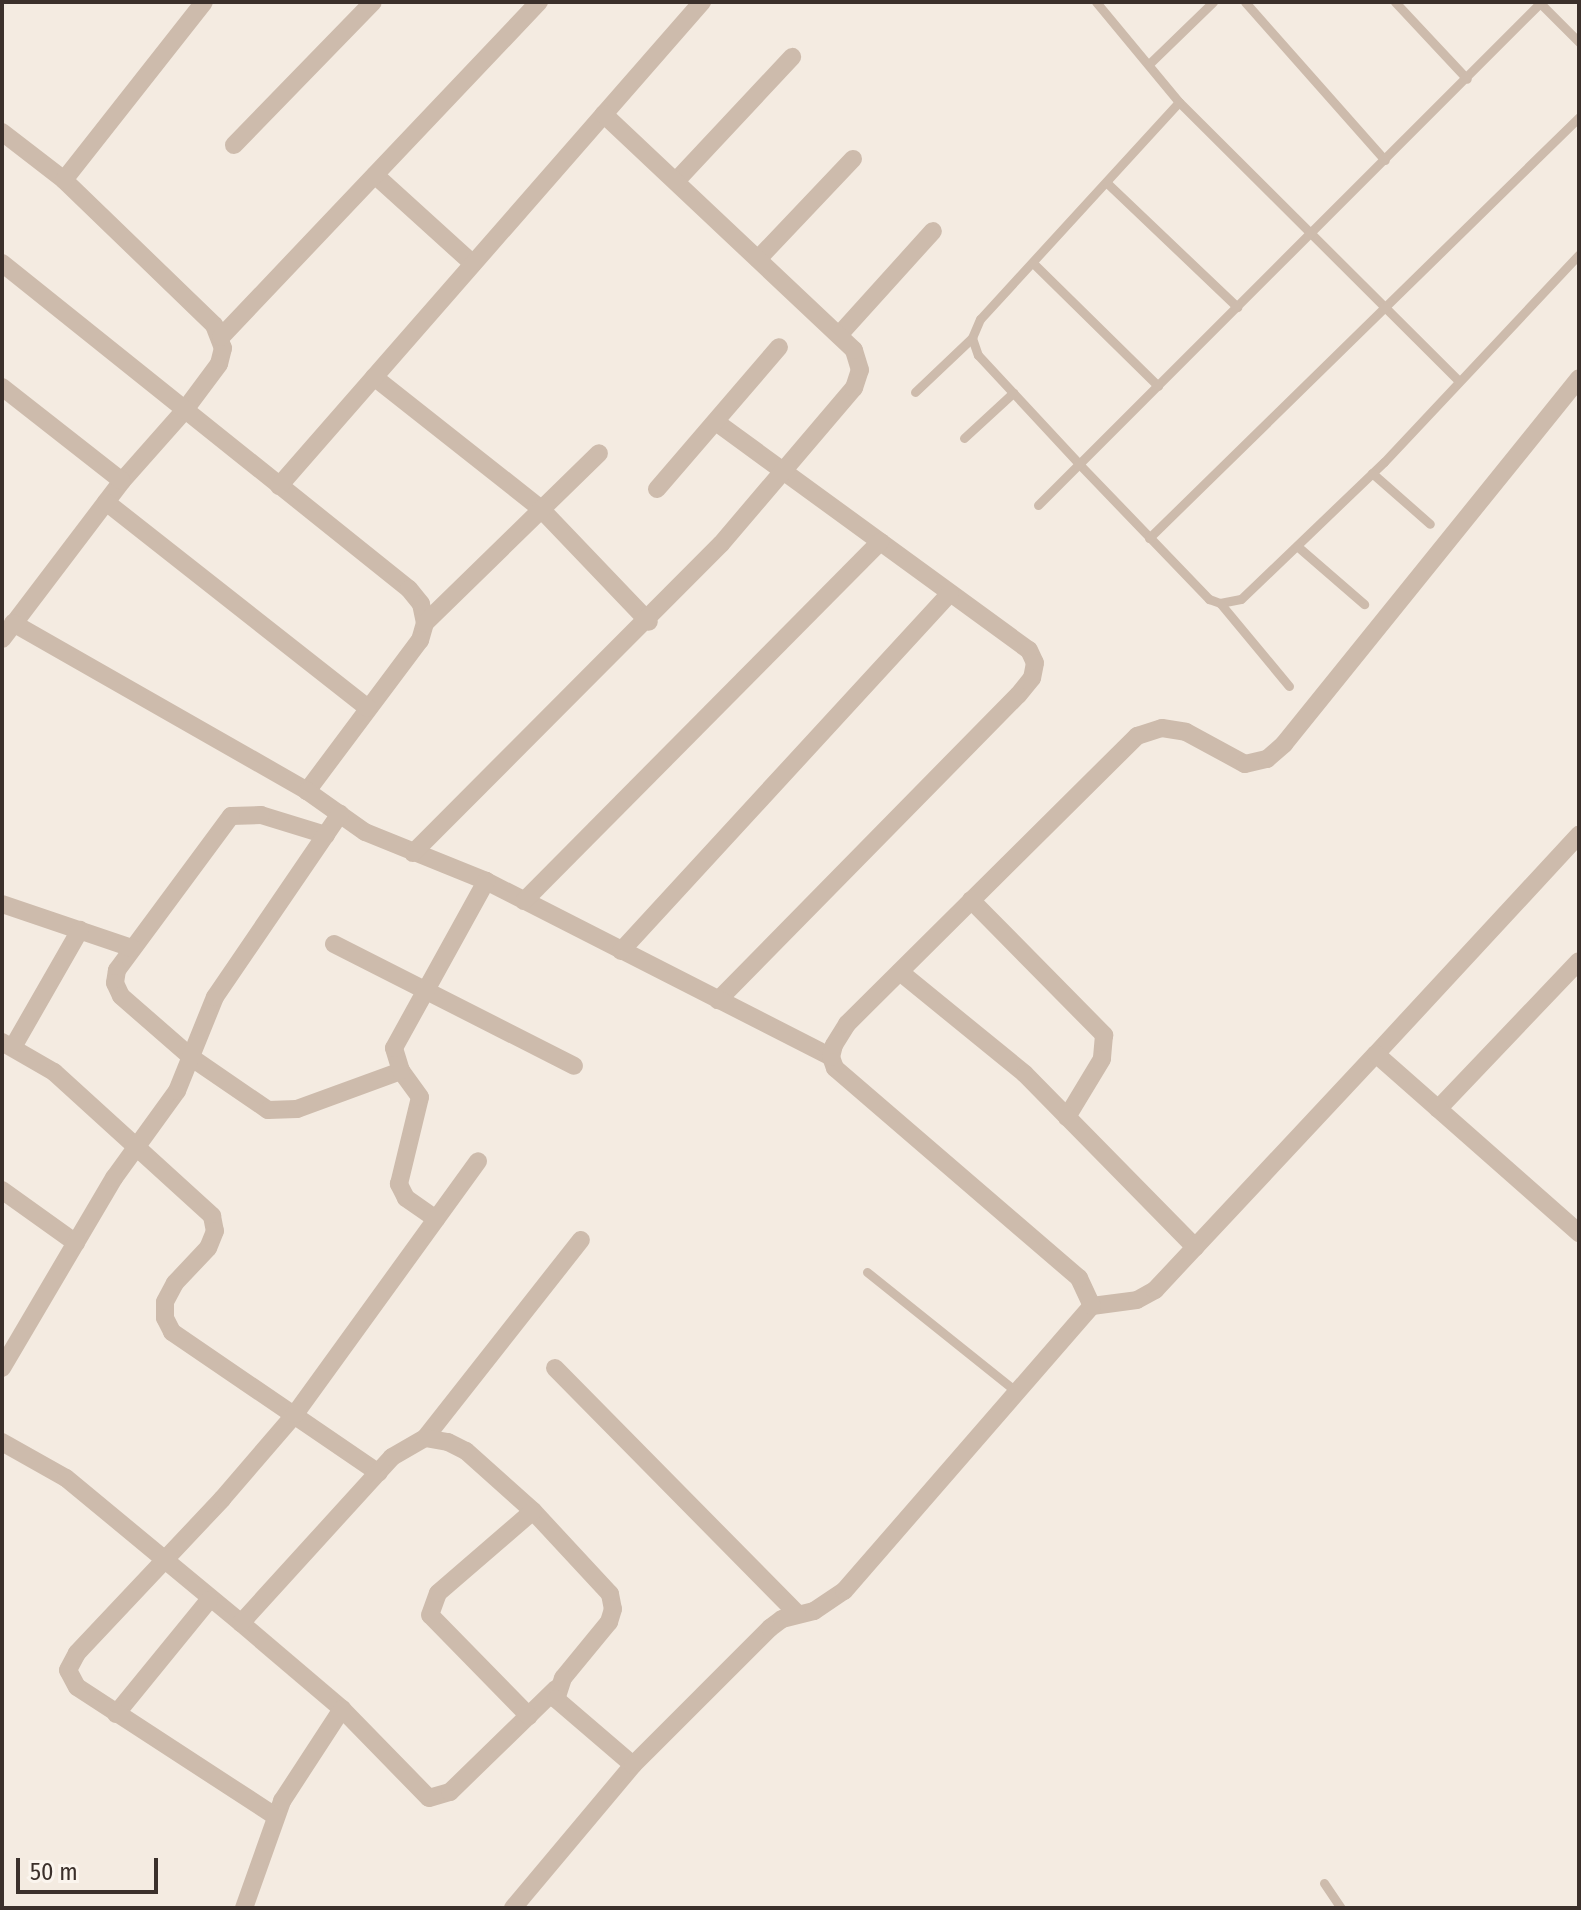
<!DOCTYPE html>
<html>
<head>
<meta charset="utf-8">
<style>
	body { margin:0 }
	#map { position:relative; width:1581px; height:1910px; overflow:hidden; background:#f4ebe1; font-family:"Fira Sans Condensed",sans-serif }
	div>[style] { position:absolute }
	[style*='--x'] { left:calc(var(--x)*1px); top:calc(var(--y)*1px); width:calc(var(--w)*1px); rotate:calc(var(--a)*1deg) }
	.lane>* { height:9px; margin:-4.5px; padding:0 4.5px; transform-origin:4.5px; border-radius:4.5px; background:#cdbbac }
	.street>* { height:18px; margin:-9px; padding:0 9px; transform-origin:9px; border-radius:9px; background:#cdbbac }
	span { translate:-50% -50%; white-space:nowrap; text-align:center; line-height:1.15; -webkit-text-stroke:8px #fbf5ee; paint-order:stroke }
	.frame { position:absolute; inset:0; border:4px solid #3b302b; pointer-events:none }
	.scale { position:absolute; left:16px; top:1858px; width:142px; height:36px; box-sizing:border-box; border:4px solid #3b302b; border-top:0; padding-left:10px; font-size:24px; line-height:28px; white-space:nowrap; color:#3b302b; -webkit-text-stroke:6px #fbf5ee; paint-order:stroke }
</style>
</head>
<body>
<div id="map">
	<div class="lane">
		<div style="--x:1096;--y:2;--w:130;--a:50.3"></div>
		<div style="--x:1179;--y:102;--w:392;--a:44.9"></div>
		<div style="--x:1245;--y:2;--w:211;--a:48.5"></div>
		<div style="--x:1395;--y:2;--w:105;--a:46.9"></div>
		<div style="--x:1539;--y:2;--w:57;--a:45"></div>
		<div style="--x:1149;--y:64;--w:89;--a:-44.1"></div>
		<div style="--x:1179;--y:102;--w:294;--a:132.5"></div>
		<div style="--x:980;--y:319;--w:21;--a:113"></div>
		<div style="--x:972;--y:338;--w:18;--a:71"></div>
		<div style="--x:978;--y:355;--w:151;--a:47.1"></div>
		<div style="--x:1081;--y:466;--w:185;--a:46.1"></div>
		<div style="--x:1209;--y:599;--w:12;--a:20"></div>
		<div style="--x:1220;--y:603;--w:21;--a:-11"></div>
		<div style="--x:1241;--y:599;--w:198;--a:-43.8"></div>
		<div style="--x:1384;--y:462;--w:285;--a:-46.8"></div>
		<div style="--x:1107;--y:183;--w:180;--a:43.6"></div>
		<div style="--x:1034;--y:264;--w:174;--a:44.5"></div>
		<div style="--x:915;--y:392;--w:79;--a:-43.5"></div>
		<div style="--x:964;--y:438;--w:67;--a:-42.6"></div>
		<div style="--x:1372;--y:473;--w:77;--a:41.3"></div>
		<div style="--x:1038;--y:505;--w:710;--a:-45"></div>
		<div style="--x:1149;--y:538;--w:602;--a:-44.39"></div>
		<div style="--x:1297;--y:546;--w:89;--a:40.9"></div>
		<div style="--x:1220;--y:603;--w:108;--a:50.3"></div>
		<div style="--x:867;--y:1272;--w:192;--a:38.7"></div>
		<div style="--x:1324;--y:1883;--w:30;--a:56"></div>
	</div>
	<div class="street">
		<div style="--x:2;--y:132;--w:78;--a:37.7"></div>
		<div style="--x:64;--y:180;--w:209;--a:44"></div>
		<div style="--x:214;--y:325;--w:25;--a:69"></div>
		<div style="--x:223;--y:348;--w:16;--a:104"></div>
		<div style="--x:219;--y:364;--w:59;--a:126.7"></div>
		<div style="--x:184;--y:411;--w:94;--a:131.5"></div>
		<div style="--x:122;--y:481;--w:198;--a:127.2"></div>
		<div style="--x:234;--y:145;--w:199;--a:-45.8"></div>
		<div style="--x:375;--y:175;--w:132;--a:42.2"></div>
		<div style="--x:64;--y:180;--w:226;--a:-51.8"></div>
		<div style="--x:676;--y:181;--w:170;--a:-46.9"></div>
		<div style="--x:758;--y:259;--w:138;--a:-46.5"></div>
		<div style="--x:2;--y:263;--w:521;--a:38.69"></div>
		<div style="--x:409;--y:589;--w:19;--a:51"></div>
		<div style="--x:421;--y:604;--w:19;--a:78"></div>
		<div style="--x:425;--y:623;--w:18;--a:106"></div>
		<div style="--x:420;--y:640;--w:189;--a:126.8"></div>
		<div style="--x:839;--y:335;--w:140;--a:-47.9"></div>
		<div style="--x:221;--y:337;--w:462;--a:-46.5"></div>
		<div style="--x:374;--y:377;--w:213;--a:38.3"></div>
		<div style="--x:541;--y:509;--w:156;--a:46.3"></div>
		<div style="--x:2;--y:387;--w:152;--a:38.1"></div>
		<div style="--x:716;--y:422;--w:387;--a:36.1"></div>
		<div style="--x:1029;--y:650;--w:14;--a:65"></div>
		<div style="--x:1035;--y:663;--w:15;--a:101"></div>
		<div style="--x:1032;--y:678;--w:22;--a:129"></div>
		<div style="--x:1018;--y:695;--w:428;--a:134.5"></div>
		<div style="--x:279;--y:486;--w:643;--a:-48.85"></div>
		<div style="--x:657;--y:489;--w:187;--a:-49.3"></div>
		<div style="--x:106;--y:502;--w:333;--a:38.2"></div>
		<div style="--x:13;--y:623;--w:339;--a:29.7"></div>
		<div style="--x:307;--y:791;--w:71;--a:35.3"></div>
		<div style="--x:365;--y:832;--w:131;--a:22"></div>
		<div style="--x:486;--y:881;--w:387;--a:27"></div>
		<div style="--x:425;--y:623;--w:243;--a:-44.3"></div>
		<div style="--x:326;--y:835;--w:68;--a:-162.9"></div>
		<div style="--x:261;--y:815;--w:30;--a:178"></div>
		<div style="--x:231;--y:816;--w:192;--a:126.5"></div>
		<div style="--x:117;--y:970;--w:13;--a:99"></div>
		<div style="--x:115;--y:983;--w:14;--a:65"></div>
		<div style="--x:121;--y:996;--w:94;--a:41.1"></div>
		<div style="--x:192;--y:1058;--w:92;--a:34.4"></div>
		<div style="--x:268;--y:1110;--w:29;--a:-2"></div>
		<div style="--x:297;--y:1109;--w:111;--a:-20.1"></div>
		<div style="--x:413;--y:853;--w:436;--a:-45.1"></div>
		<div style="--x:721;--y:544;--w:205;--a:-49.6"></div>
		<div style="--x:854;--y:388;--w:19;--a:-72"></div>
		<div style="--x:860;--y:370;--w:21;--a:-107"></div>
		<div style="--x:854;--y:350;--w:344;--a:-136.7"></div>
		<div style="--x:971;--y:900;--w:190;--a:45.4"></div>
		<div style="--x:1104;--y:1035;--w:24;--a:95"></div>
		<div style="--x:1102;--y:1059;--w:68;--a:121.1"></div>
		<div style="--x:524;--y:901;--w:506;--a:-45.24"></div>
		<div style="--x:2;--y:904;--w:137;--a:18.7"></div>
		<div style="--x:334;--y:944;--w:269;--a:26.9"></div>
		<div style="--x:621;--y:951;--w:486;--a:-47.4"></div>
		<div style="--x:900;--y:972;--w:161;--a:39.2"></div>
		<div style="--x:1025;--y:1074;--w:243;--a:45.5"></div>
		<div style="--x:2;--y:1042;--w:60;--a:30"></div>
		<div style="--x:54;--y:1072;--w:214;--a:42.3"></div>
		<div style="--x:212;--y:1216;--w:15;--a:79"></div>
		<div style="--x:215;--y:1231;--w:18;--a:112"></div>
		<div style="--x:208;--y:1248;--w:48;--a:133.3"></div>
		<div style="--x:175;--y:1283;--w:21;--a:118"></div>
		<div style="--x:165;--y:1302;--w:16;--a:90"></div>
		<div style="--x:165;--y:1318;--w:16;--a:63"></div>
		<div style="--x:172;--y:1332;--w:250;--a:34.3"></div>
		<div style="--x:13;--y:1047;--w:135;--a:-60.2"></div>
		<div style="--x:1376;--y:1054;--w:299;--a:-47.2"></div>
		<div style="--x:1438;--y:1109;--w:204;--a:-46.4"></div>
		<div style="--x:2;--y:1190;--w:91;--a:35.6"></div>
		<div style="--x:436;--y:1219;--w:37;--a:-145"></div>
		<div style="--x:406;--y:1198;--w:16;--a:-117"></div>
		<div style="--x:399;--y:1184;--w:89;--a:-76.4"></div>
		<div style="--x:420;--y:1097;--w:32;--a:-126"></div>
		<div style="--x:401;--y:1071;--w:24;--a:-107"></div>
		<div style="--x:394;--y:1048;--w:191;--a:-61.1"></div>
		<div style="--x:1092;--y:1306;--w:45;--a:-7.6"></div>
		<div style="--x:1137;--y:1300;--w:21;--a:-29"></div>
		<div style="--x:1155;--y:1290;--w:323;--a:-46.9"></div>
		<div style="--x:1376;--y:1054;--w:271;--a:41.4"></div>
		<div style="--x:2;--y:1368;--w:221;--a:-59.5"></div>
		<div style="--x:114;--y:1178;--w:107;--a:-54.1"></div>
		<div style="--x:177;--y:1091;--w:101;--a:-68"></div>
		<div style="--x:215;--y:997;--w:222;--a:-55.7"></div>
		<div style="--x:555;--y:1368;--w:344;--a:45.4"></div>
		<div style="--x:425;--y:1438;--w:252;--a:-51.8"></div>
		<div style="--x:2;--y:1442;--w:73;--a:29.4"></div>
		<div style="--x:66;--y:1478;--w:227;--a:39.6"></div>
		<div style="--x:241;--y:1623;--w:133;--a:40.4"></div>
		<div style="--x:342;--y:1709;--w:124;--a:45.7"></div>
		<div style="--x:429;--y:1798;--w:22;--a:-16"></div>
		<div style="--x:450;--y:1792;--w:148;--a:-44.2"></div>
		<div style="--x:241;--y:1623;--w:224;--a:-47.7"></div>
		<div style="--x:392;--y:1457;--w:38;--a:-30"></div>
		<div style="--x:425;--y:1438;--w:23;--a:10"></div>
		<div style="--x:448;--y:1442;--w:20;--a:27"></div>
		<div style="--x:466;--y:1451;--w:90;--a:41.8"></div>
		<div style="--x:533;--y:1511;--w:113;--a:47.1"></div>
		<div style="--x:610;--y:1594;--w:15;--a:79"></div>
		<div style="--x:613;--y:1609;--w:14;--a:107"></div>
		<div style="--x:609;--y:1622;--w:72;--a:129.4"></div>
		<div style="--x:563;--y:1678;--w:22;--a:108"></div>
		<div style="--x:556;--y:1699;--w:101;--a:40.6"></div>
		<div style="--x:116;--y:1714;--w:147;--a:-50.8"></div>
		<div style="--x:529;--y:1716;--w:141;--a:-134.4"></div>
		<div style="--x:430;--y:1615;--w:23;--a:-70"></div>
		<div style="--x:438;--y:1593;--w:125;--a:-40.8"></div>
		<div style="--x:275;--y:1816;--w:236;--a:-146.9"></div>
		<div style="--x:77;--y:1687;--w:19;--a:-118"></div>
		<div style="--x:68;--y:1670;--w:19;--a:-62"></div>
		<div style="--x:77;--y:1653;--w:212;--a:-46.7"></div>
		<div style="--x:222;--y:1499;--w:112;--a:-49.3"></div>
		<div style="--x:295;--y:1414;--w:312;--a:-54.1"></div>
		<div style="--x:244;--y:1908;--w:114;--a:-70.4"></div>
		<div style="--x:282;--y:1801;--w:110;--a:-56.9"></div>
		<div style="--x:513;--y:1908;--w:187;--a:-50"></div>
		<div style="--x:633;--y:1765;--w:194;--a:-45"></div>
		<div style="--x:770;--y:1628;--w:15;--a:-37"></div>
		<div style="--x:782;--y:1619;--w:33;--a:-14"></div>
		<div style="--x:814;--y:1611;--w:36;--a:-34"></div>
		<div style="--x:844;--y:1591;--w:378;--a:-49"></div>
		<div style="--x:1092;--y:1306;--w:31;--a:-115"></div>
		<div style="--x:1079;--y:1278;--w:322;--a:-139.3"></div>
		<div style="--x:835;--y:1068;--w:12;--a:-110"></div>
		<div style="--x:831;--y:1057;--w:12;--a:-76"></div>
		<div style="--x:834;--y:1045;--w:25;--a:-58"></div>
		<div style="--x:847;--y:1024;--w:409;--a:-44.8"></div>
		<div style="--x:1137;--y:736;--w:26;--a:-18"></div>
		<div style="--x:1162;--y:728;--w:24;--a:9"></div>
		<div style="--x:1186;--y:732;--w:67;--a:28.5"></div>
		<div style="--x:1245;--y:764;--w:23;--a:-13"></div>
		<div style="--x:1267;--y:759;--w:23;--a:-41"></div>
		<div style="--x:1284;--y:744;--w:470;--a:-51.1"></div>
	</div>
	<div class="frame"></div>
	<div class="scale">50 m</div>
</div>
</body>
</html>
